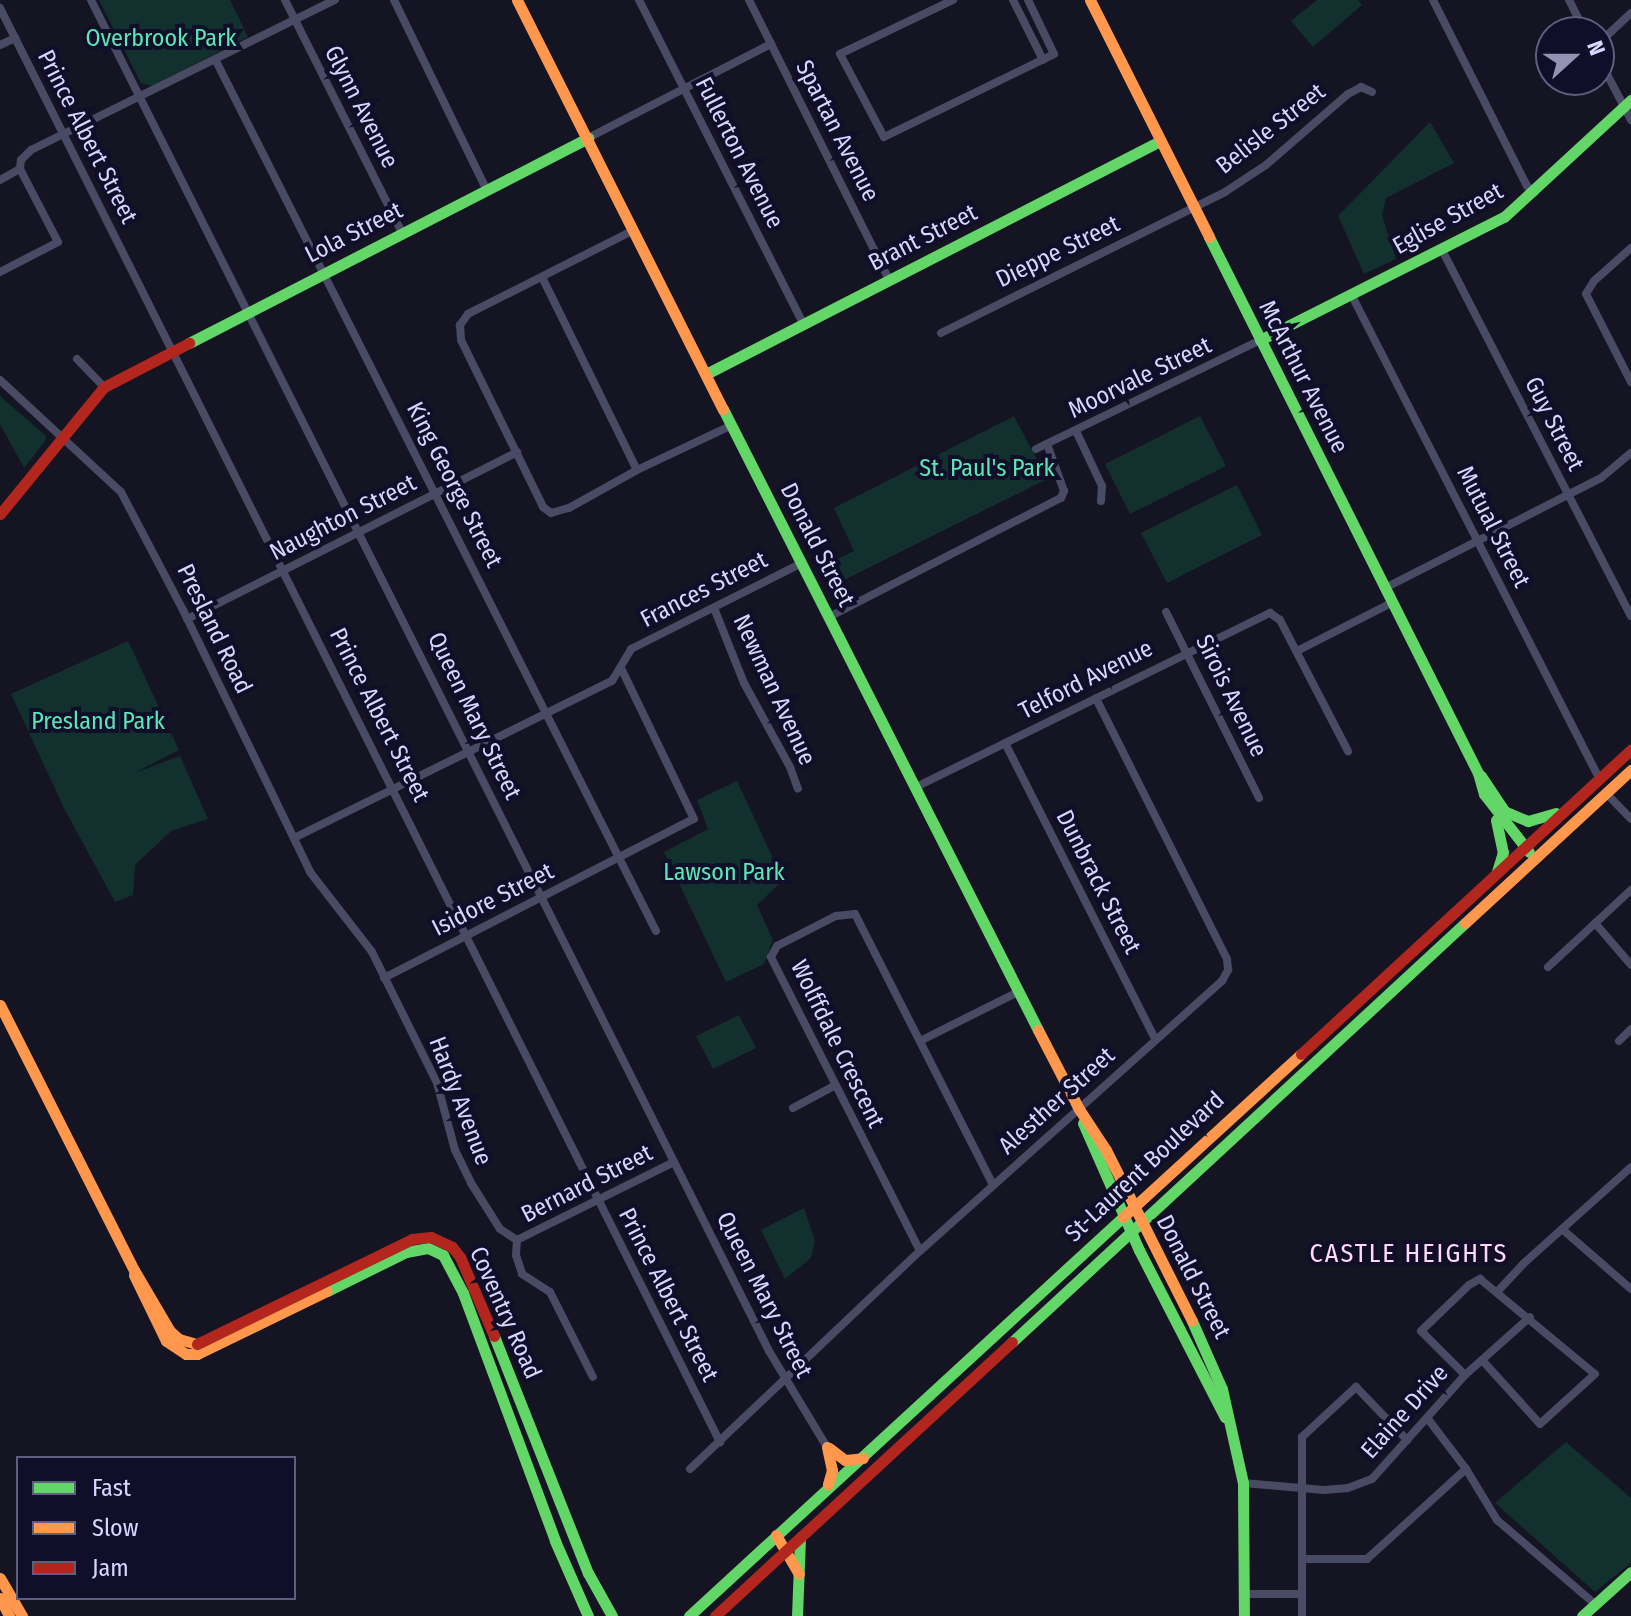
<!DOCTYPE html>
<html>
<head>
<meta charset="utf-8">
<style>
	body { margin:0 }
	#map { position:relative; width:1631px; height:1616px; overflow:hidden; background:#151423; font-family:"Fira Sans Condensed",sans-serif }
	div>[style] { position:absolute }
	[style*='--x'] { left:calc(var(--x)*1px); top:calc(var(--y)*1px); width:calc(var(--w)*1px); rotate:calc(var(--a)*1deg) }
	.green>* { inset:0; background:#12302d }
	.street>* { height:8px; margin:-4px; padding:0 4px; transform-origin:4px; border-radius:4px; background:#494a64 }
	.fast>* { height:11px; margin:-5.5px; padding:0 5.5px; transform-origin:5.5px; border-radius:5.5px; background:#63d668 }
	.slow>* { height:11px; margin:-5.5px; padding:0 5.5px; transform-origin:5.5px; border-radius:5.5px; background:#ff974d }
	.jam>* { height:11px; margin:-5.5px; padding:0 5.5px; transform-origin:5.5px; border-radius:5.5px; background:#b3261e }
	span { translate:-50% -50%; white-space:nowrap; text-align:center; line-height:1.15; -webkit-text-stroke:8px #100e29; paint-order:stroke }
	.park-label { font-size:24px; color:#5ae8b7 }
	.street-label { font-size:24px; color:#d7d6ff }
	.neighbourhood-label { font-size:26px; color:#ffd8f5; letter-spacing:2px }
	.legend { position:absolute; left:16px; top:1456px; width:280px; height:144px; box-sizing:border-box; background:#100e29; border:2px solid #605e7f; margin:0; padding:10px 14px; list-style:none; font-size:24px; color:#d7d6ff }
	.legend li { display:flex; align-items:center; gap:16px; height:40px }
	.legend b { width:40px; border:2px solid #605e7f }
	.north { position:absolute; left:1535px; top:16px; width:80px; height:80px; box-sizing:border-box; background:#100e29; border:2px solid #605e7f; border-radius:50%; rotate:69deg; font-size:22px; font-weight:700; line-height:32px; text-align:center; color:#d7d6ff }
	.north::after { content:''; display:block; margin:auto; width:28px; height:36px; background:#9392b2; clip-path:polygon(50% 0,100% 100%,50% 72%,0 100%) }
</style>
</head>
<body>
<div id="map">
	<div class="green">
		<div style="clip-path:polygon(99px 0,230px 0,248px 37px,152px 86px,141px 83px)"></div>
		<div style="clip-path:polygon(1317px 0,1358px 0,1362px 5px,1313px 47px,1291px 21px)"></div>
		<div style="clip-path:polygon(1430px 122px,1454px 163px,1386px 198px,1382px 215px,1396px 259px,1364px 274px,1338px 216px)"></div>
		<div style="clip-path:polygon(0 396px,45px 435px,46px 440px,24px 468px,0 424px)"></div>
		<div style="clip-path:polygon(1014px 416px,1047px 479px,830px 587px,820px 567px,854px 551px,834px 508px)"></div>
		<div style="clip-path:polygon(1200px 416px,1226px 466px,1130px 514px,1105px 464px)"></div>
		<div style="clip-path:polygon(1237px 485px,1262px 535px,1167px 583px,1141px 533px)"></div>
		<div style="clip-path:polygon(128px 641px,179px 750px,134px 773px,180px 756px,208px 819px,171px 831px,135px 865px,133px 895px,115px 902px,64px 808px,11px 694px)"></div>
		<div style="clip-path:polygon(737px 781px,783px 880px,757px 905px,773px 940px,764px 964px,726px 982px,664px 852px,708px 829px,697px 800px)"></div>
		<div style="clip-path:polygon(739px 1015px,756px 1048px,713px 1069px,696px 1036px)"></div>
		<div style="clip-path:polygon(804px 1208px,815px 1241px,811px 1258px,785px 1279px,761px 1230px)"></div>
		<div style="clip-path:polygon(1566px 1442px,1631px 1498px,1631px 1563px,1595px 1592px,1495px 1503px)"></div>
	</div>
	<div class="street">
		<div style="--x:91;--y:0;--w:1512;--a:63.35"></div>
		<div style="--x:769;--y:1351;--w:112;--a:58.9"></div>
		<div style="--x:285;--y:0;--w:261;--a:63.3"></div>
		<div style="--x:394;--y:0;--w:212;--a:64"></div>
		<div style="--x:639;--y:0;--w:364;--a:63.1"></div>
		<div style="--x:749;--y:0;--w:313;--a:63.4"></div>
		<div style="--x:953;--y:0;--w:125;--a:154.5"></div>
		<div style="--x:840;--y:54;--w:94;--a:62.1"></div>
		<div style="--x:884;--y:137;--w:189;--a:-26"></div>
		<div style="--x:1054;--y:54;--w:60;--a:-115.7"></div>
		<div style="--x:1013;--y:0;--w:67;--a:63.4"></div>
		<div style="--x:1433;--y:0;--w:208;--a:63.2"></div>
		<div style="--x:1527;--y:186;--w:10;--a:45"></div>
		<div style="--x:1569;--y:0;--w:36;--a:63"></div>
		<div style="--x:0;--y:8;--w:1605;--a:63.34"></div>
		<div style="--x:1599;--y:43;--w:44;--a:-43.2"></div>
		<div style="--x:0;--y:45;--w:17;--a:-25"></div>
		<div style="--x:215;--y:59;--w:977;--a:63.17"></div>
		<div style="--x:1599;--y:59;--w:69;--a:62.3"></div>
		<div style="--x:588;--y:138;--w:206;--a:-27.2"></div>
		<div style="--x:0;--y:180;--w:23;--a:-29"></div>
		<div style="--x:20;--y:169;--w:9;--a:-84"></div>
		<div style="--x:21;--y:160;--w:14;--a:-45"></div>
		<div style="--x:31;--y:150;--w:339;--a:-26.3"></div>
		<div style="--x:634;--y:230;--w:186;--a:153.2"></div>
		<div style="--x:468;--y:314;--w:14;--a:126"></div>
		<div style="--x:460;--y:325;--w:15;--a:86"></div>
		<div style="--x:461;--y:340;--w:186;--a:63.8"></div>
		<div style="--x:543;--y:507;--w:10;--a:37"></div>
		<div style="--x:551;--y:513;--w:19;--a:-16"></div>
		<div style="--x:569;--y:508;--w:78;--a:-29.2"></div>
		<div style="--x:637;--y:470;--w:105;--a:-25.3"></div>
		<div style="--x:1631;--y:248;--w:50;--a:138.3"></div>
		<div style="--x:1594;--y:281;--w:15;--a:122"></div>
		<div style="--x:1586;--y:294;--w:99;--a:62.9"></div>
		<div style="--x:1442;--y:250;--w:412;--a:62.7"></div>
		<div style="--x:0;--y:272;--w:65;--a:-27.3"></div>
		<div style="--x:58;--y:242;--w:82;--a:-117.5"></div>
		<div style="--x:542;--y:277;--w:215;--a:63.8"></div>
		<div style="--x:1351;--y:294;--w:544;--a:62.87"></div>
		<div style="--x:941;--y:333;--w:317;--a:-26.4"></div>
		<div style="--x:1225;--y:192;--w:49;--a:-33.4"></div>
		<div style="--x:1266;--y:165;--w:108;--a:-40.9"></div>
		<div style="--x:1348;--y:94;--w:15;--a:-28"></div>
		<div style="--x:1361;--y:87;--w:12;--a:24"></div>
		<div style="--x:77;--y:359;--w:39;--a:46"></div>
		<div style="--x:0;--y:380;--w:165;--a:42.8"></div>
		<div style="--x:121;--y:492;--w:133;--a:62.3"></div>
		<div style="--x:183;--y:610;--w:291;--a:64.1"></div>
		<div style="--x:310;--y:872;--w:101;--a:52.2"></div>
		<div style="--x:372;--y:952;--w:146;--a:63.6"></div>
		<div style="--x:437;--y:1083;--w:69;--a:75"></div>
		<div style="--x:455;--y:1150;--w:37;--a:64"></div>
		<div style="--x:471;--y:1183;--w:54;--a:57.8"></div>
		<div style="--x:500;--y:1229;--w:20;--a:33"></div>
		<div style="--x:1076;--y:431;--w:61;--a:64.7"></div>
		<div style="--x:1102;--y:486;--w:15;--a:94"></div>
		<div style="--x:1036;--y:449;--w:249;--a:-25.9"></div>
		<div style="--x:1385;--y:588;--w:242;--a:-27"></div>
		<div style="--x:1601;--y:478;--w:39;--a:-40"></div>
		<div style="--x:714;--y:608;--w:81;--a:68.2"></div>
		<div style="--x:744;--y:683;--w:96;--a:61.3"></div>
		<div style="--x:790;--y:767;--w:23;--a:70"></div>
		<div style="--x:1166;--y:612;--w:208;--a:63.4"></div>
		<div style="--x:829;--y:617;--w:261;--a:-27.2"></div>
		<div style="--x:1061;--y:498;--w:8;--a:-67"></div>
		<div style="--x:1064;--y:491;--w:50;--a:-109.9"></div>
		<div style="--x:187;--y:619;--w:370;--a:-26.8"></div>
		<div style="--x:1297;--y:651;--w:108;--a:-27"></div>
		<div style="--x:1005;--y:743;--w:332;--a:63.1"></div>
		<div style="--x:914;--y:788;--w:397;--a:-26.2"></div>
		<div style="--x:1270;--y:613;--w:12;--a:35"></div>
		<div style="--x:1280;--y:620;--w:148;--a:62.6"></div>
		<div style="--x:1606;--y:793;--w:36;--a:46"></div>
		<div style="--x:294;--y:838;--w:355;--a:-26.3"></div>
		<div style="--x:612;--y:681;--w:37;--a:-59"></div>
		<div style="--x:631;--y:649;--w:191;--a:-26.7"></div>
		<div style="--x:1595;--y:923;--w:55;--a:49.4"></div>
		<div style="--x:1548;--y:967;--w:113;--a:-42.9"></div>
		<div style="--x:384;--y:978;--w:348;--a:-27.2"></div>
		<div style="--x:694;--y:819;--w:168;--a:-115.8"></div>
		<div style="--x:920;--y:1041;--w:110;--a:-26.6"></div>
		<div style="--x:1619;--y:1041;--w:17;--a:-45"></div>
		<div style="--x:793;--y:1108;--w:47;--a:-28.2"></div>
		<div style="--x:1562;--y:1229;--w:91;--a:41"></div>
		<div style="--x:517;--y:1240;--w:175;--a:-26.4"></div>
		<div style="--x:517;--y:1240;--w:15;--a:94"></div>
		<div style="--x:516;--y:1255;--w:20;--a:72"></div>
		<div style="--x:522;--y:1274;--w:33;--a:33"></div>
		<div style="--x:550;--y:1292;--w:95;--a:63.2"></div>
		<div style="--x:920;--y:1251;--w:330;--a:-116.9"></div>
		<div style="--x:771;--y:957;--w:13;--a:-61"></div>
		<div style="--x:777;--y:946;--w:66;--a:-27"></div>
		<div style="--x:836;--y:916;--w:19;--a:-6"></div>
		<div style="--x:855;--y:914;--w:304;--a:63"></div>
		<div style="--x:1498;--y:1291;--w:37;--a:-47"></div>
		<div style="--x:1523;--y:1264;--w:145;--a:-41.9"></div>
		<div style="--x:1465;--y:1375;--w:62;--a:-135"></div>
		<div style="--x:1421;--y:1331;--w:66;--a:-43.8"></div>
		<div style="--x:1469;--y:1285;--w:13;--a:-29"></div>
		<div style="--x:1480;--y:1279;--w:149;--a:39.6"></div>
		<div style="--x:1595;--y:1374;--w:74;--a:137.7"></div>
		<div style="--x:1540;--y:1424;--w:86;--a:-132.2"></div>
		<div style="--x:1428;--y:1419;--w:63;--a:52.8"></div>
		<div style="--x:1466;--y:1469;--w:60;--a:58.7"></div>
		<div style="--x:1497;--y:1520;--w:129;--a:40.6"></div>
		<div style="--x:690;--y:1469;--w:317;--a:-43.5"></div>
		<div style="--x:920;--y:1251;--w:405;--a:-41.8"></div>
		<div style="--x:1222;--y:981;--w:13;--a:-61"></div>
		<div style="--x:1228;--y:970;--w:11;--a:-95"></div>
		<div style="--x:1227;--y:959;--w:292;--a:-116.7"></div>
		<div style="--x:1243;--y:1483;--w:81;--a:4.9"></div>
		<div style="--x:1324;--y:1490;--w:24;--a:-5"></div>
		<div style="--x:1348;--y:1488;--w:26;--a:-21"></div>
		<div style="--x:1372;--y:1479;--w:140;--a:-48.2"></div>
		<div style="--x:1465;--y:1375;--w:87;--a:-41.7"></div>
		<div style="--x:1304;--y:1559;--w:63;--a:0"></div>
		<div style="--x:1367;--y:1559;--w:134;--a:-42.3"></div>
		<div style="--x:1244;--y:1594;--w:57;--a:0"></div>
		<div style="--x:1302;--y:1616;--w:179;--a:-90"></div>
		<div style="--x:1302;--y:1437;--w:74;--a:-42.8"></div>
		<div style="--x:1356;--y:1387;--w:74;--a:46.1"></div>
	</div>
	<div class="fast">
		<div style="--x:1209;--y:237;--w:600;--a:63.35"></div>
		<div style="--x:1478;--y:773;--w:22;--a:74"></div>
		<div style="--x:1484;--y:794;--w:73;--a:52.2"></div>
		<div style="--x:1260;--y:340;--w:273;--a:-26.8"></div>
		<div style="--x:1504;--y:217;--w:173;--a:-42.7"></div>
		<div style="--x:189;--y:343;--w:449;--a:-27.2"></div>
		<div style="--x:706;--y:374;--w:510;--a:-27.17"></div>
		<div style="--x:723;--y:409;--w:696;--a:63.1"></div>
		<div style="--x:1481;--y:776;--w:47;--a:56.3"></div>
		<div style="--x:1504;--y:811;--w:26;--a:23"></div>
		<div style="--x:1528;--y:821;--w:29;--a:-16"></div>
		<div style="--x:1496;--y:820;--w:33;--a:78"></div>
		<div style="--x:1503;--y:852;--w:21;--a:107"></div>
		<div style="--x:1083;--y:1123;--w:139;--a:66.2"></div>
		<div style="--x:1139;--y:1250;--w:188;--a:62.8"></div>
		<div style="--x:327;--y:1291;--w:88;--a:-26.3"></div>
		<div style="--x:406;--y:1252;--w:22;--a:-10"></div>
		<div style="--x:428;--y:1248;--w:17;--a:25"></div>
		<div style="--x:443;--y:1255;--w:43;--a:62.2"></div>
		<div style="--x:463;--y:1293;--w:265;--a:69.6"></div>
		<div style="--x:555;--y:1541;--w:82;--a:66.3"></div>
		<div style="--x:1192;--y:1321;--w:74;--a:66.2"></div>
		<div style="--x:1222;--y:1389;--w:96;--a:77.4"></div>
		<div style="--x:1243;--y:1483;--w:133;--a:89.6"></div>
		<div style="--x:494;--y:1336;--w:255;--a:68.4"></div>
		<div style="--x:588;--y:1573;--w:49;--a:60.8"></div>
		<div style="--x:1012;--y:1342;--w:617;--a:-42.77"></div>
		<div style="--x:689;--y:1616;--w:590;--a:-42.59"></div>
		<div style="--x:797;--y:1616;--w:78;--a:-87.8"></div>
		<div style="--x:1582;--y:1616;--w:66;--a:-41.9"></div>
	</div>
	<div class="slow">
		<div style="--x:517;--y:0;--w:458;--a:63.3"></div>
		<div style="--x:1090;--y:0;--w:265;--a:63.3"></div>
		<div style="--x:1465;--y:923;--w:226;--a:-42.7"></div>
		<div style="--x:0;--y:1005;--w:297;--a:63.2"></div>
		<div style="--x:134;--y:1270;--w:71;--a:59.5"></div>
		<div style="--x:170;--y:1331;--w:12;--a:42"></div>
		<div style="--x:179;--y:1339;--w:19;--a:16"></div>
		<div style="--x:1038;--y:1030;--w:89;--a:62.6"></div>
		<div style="--x:1079;--y:1109;--w:49;--a:56.6"></div>
		<div style="--x:1106;--y:1150;--w:191;--a:63.3"></div>
		<div style="--x:1123;--y:1217;--w:241;--a:-42.5"></div>
		<div style="--x:134;--y:1275;--w:73;--a:64.1"></div>
		<div style="--x:166;--y:1341;--w:24;--a:33"></div>
		<div style="--x:186;--y:1354;--w:11;--a:0"></div>
		<div style="--x:197;--y:1354;--w:144;--a:-25.9"></div>
		<div style="--x:827;--y:1447;--w:24;--a:78"></div>
		<div style="--x:832;--y:1470;--w:15;--a:106"></div>
		<div style="--x:829;--y:1448;--w:20;--a:37"></div>
		<div style="--x:845;--y:1460;--w:18;--a:-6"></div>
		<div style="--x:776;--y:1535;--w:45;--a:59.5"></div>
		<div style="--x:0;--y:1578;--w:44;--a:59.9"></div>
		<div style="--x:0;--y:1598;--w:20;--a:63"></div>
	</div>
	<div class="jam">
		<div style="--x:0;--y:514;--w:164;--a:-50.7"></div>
		<div style="--x:104;--y:387;--w:96;--a:-27.4"></div>
		<div style="--x:1301;--y:1054;--w:449;--a:-42.7"></div>
		<div style="--x:197;--y:1344;--w:239;--a:-26"></div>
		<div style="--x:412;--y:1239;--w:19;--a:-6"></div>
		<div style="--x:431;--y:1237;--w:23;--a:25"></div>
		<div style="--x:452;--y:1247;--w:13;--a:51"></div>
		<div style="--x:460;--y:1257;--w:86;--a:66.7"></div>
		<div style="--x:715;--y:1616;--w:404;--a:-42.7"></div>
	</div>
	<div class="park-label">
		<span style="left:161px;top:39px">Overbrook Park</span>
		<span style="left:987px;top:469px">St. Paul's Park</span>
		<span style="left:98px;top:722px">Presland Park</span>
		<span style="left:724px;top:873px">Lawson Park</span>
	</div>
	<div class="street-label">
		<span style="left:361px;top:107px;rotate:63deg">Glynn Avenue</span>
		<span style="left:1271px;top:129px;rotate:-38deg">Belisle Street</span>
		<span style="left:837px;top:131px;rotate:63deg">Spartan Avenue</span>
		<span style="left:87px;top:137px;rotate:63deg">Prince Albert Street</span>
		<span style="left:739px;top:153px;rotate:63deg">Fullerton Avenue</span>
		<span style="left:1448px;top:219px;rotate:-29deg">Eglise Street</span>
		<span style="left:354px;top:233px;rotate:-27deg">Lola Street</span>
		<span style="left:923px;top:238px;rotate:-27deg">Brant Street</span>
		<span style="left:1058px;top:252px;rotate:-26deg">Dieppe Street</span>
		<span style="left:1303px;top:377px;rotate:63deg">McArthur Avenue</span>
		<span style="left:1140px;top:378px;rotate:-26deg">Moorvale Street</span>
		<span style="left:1554px;top:424px;rotate:63deg">Guy Street</span>
		<span style="left:454px;top:485px;rotate:63deg">King George Street</span>
		<span style="left:343px;top:518px;rotate:-27deg">Naughton Street</span>
		<span style="left:1493px;top:527px;rotate:63deg">Mutual Street</span>
		<span style="left:817px;top:545px;rotate:63deg">Donald Street</span>
		<span style="left:704px;top:590px;rotate:-27deg">Frances Street</span>
		<span style="left:214px;top:629px;rotate:64deg">Presland Road</span>
		<span style="left:1086px;top:680px;rotate:-27deg">Telford Avenue</span>
		<span style="left:774px;top:690px;rotate:65deg">Newman Avenue</span>
		<span style="left:1231px;top:696px;rotate:64deg">Sirois Avenue</span>
		<span style="left:379px;top:715px;rotate:63deg">Prince Albert Street</span>
		<span style="left:474px;top:716px;rotate:64deg">Queen Mary Street</span>
		<span style="left:1098px;top:882px;rotate:63deg">Dunbrack Street</span>
		<span style="left:493px;top:900px;rotate:-27deg">Isidore Street</span>
		<span style="left:837px;top:1044px;rotate:64deg">Wolffdale Crescent</span>
		<span style="left:460px;top:1101px;rotate:69deg">Hardy Avenue</span>
		<span style="left:1057px;top:1101px;rotate:-42deg">Alesther Street</span>
		<span style="left:1145px;top:1167px;rotate:-43deg">St-Laurent Boulevard</span>
		<span style="left:587px;top:1184px;rotate:-27deg">Bernard Street</span>
		<span style="left:1193px;top:1277px;rotate:63deg">Donald Street</span>
		<span style="left:668px;top:1295px;rotate:63deg">Prince Albert Street</span>
		<span style="left:764px;top:1295px;rotate:63deg">Queen Mary Street</span>
		<span style="left:505px;top:1313px;rotate:66deg">Coventry Road</span>
		<span style="left:1405px;top:1412px;rotate:-48deg">Elaine Drive</span>
	</div>
	<div class="neighbourhood-label">
		<span style="left:1409px;top:1254px">CASTLE HEIGHTS</span>
	</div>
	<ul class="legend">
	<li><b style="height:10px;background:#63d668"></b>Fast</li>
	<li><b style="height:10px;background:#ff974d"></b>Slow</li>
	<li><b style="height:10px;background:#b3261e"></b>Jam</li>
	</ul>
	<div class="north">N</div>
</div>
</body>
</html>
